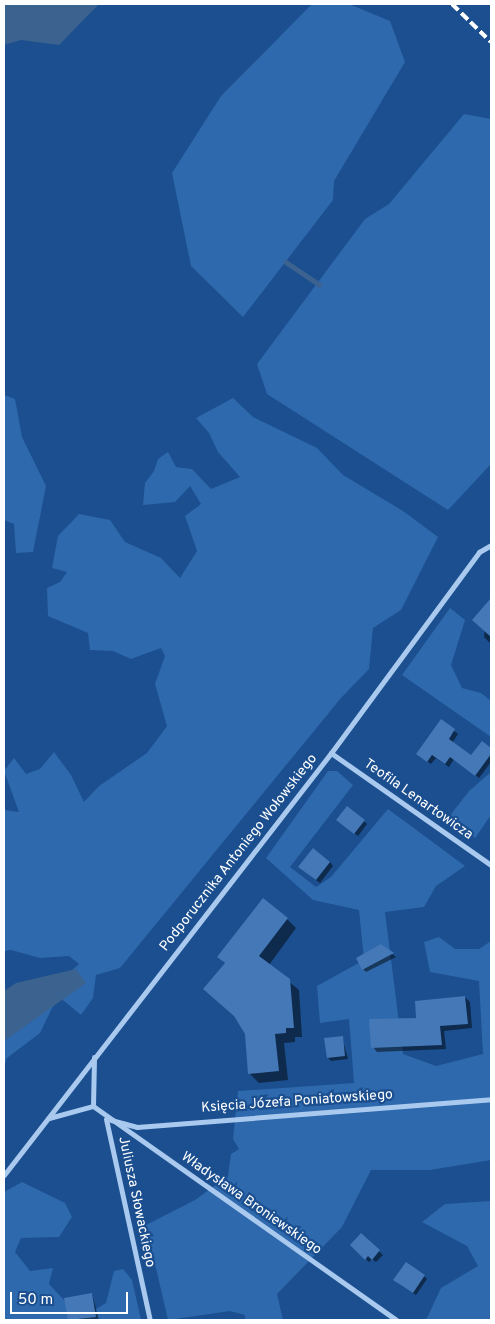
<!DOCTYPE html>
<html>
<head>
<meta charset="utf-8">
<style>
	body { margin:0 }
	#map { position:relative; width:495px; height:1324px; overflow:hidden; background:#1b4f8f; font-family:Overpass,sans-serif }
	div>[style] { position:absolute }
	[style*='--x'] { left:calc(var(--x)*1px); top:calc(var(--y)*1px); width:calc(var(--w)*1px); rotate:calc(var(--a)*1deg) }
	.green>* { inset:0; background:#2e69ad }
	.water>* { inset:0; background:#3c6290 }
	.shadow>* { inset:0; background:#0007 }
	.stream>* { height:4.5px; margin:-2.25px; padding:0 2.25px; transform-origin:2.25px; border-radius:2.25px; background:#3c6290 }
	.building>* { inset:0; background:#4478b7 }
	.minor>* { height:5px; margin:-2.5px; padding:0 2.5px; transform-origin:2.5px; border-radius:2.5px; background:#a9c9ee }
	.rail>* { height:4px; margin-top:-2px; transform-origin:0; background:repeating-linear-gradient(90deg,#fff 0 9px,transparent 0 13px) }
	span { translate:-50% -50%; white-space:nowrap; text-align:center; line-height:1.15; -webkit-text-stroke:4.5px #1b4f8f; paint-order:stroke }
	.street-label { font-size:14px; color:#fff }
	.frame { position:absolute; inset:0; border:5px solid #fff; pointer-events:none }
	.scale { position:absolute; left:10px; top:1292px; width:118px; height:22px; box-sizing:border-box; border:2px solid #fff; border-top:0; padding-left:6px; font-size:15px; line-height:18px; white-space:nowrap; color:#fff; -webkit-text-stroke:4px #1b4f8f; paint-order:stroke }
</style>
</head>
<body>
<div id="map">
	<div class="green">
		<div style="clip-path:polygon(312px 4px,349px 4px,390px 21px,405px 62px,334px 181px,333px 200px,243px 317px,191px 266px,172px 173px,221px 96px)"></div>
		<div style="clip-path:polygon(464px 114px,491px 119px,491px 464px,448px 510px,267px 394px,257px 364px,365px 219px,389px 204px)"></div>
		<div style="clip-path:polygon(4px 395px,15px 399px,22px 437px,46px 486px,33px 552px,16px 553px,14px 524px,4px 520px)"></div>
		<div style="clip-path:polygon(233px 398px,253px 417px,317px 448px,343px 475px,403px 511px,438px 537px,401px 610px,373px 628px,369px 669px,341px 698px,120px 968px,96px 975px,93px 998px,81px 1015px,58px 996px,40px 1033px,7px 1058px,4px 1066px,4px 1028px,79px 964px,69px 956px,40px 958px,11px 950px,4px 951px,4px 810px,19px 812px,4px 771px,14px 758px,26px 774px,40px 769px,54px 752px,71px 775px,84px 802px,99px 786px,147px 753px,167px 726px,155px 684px,165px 656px,161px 648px,131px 659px,113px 651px,90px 650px,88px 633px,48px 616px,47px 588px,60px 582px,67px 572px,52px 568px,58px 536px,79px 514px,110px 520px,125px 542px,161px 558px,180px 578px,197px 551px,185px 516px,201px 504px,190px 486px,175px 502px,143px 505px,145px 483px,154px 471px,158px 459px,168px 452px,176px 467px,192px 469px,211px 489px,240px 477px,218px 452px,209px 433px,196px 418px)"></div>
		<div style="clip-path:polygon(450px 608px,465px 620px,451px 665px,462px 688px,481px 693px,491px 701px,491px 737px,402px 675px)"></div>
		<div style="clip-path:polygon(328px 771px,337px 771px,353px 785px,290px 867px,316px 887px,331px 877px,388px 809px,465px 866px,436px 886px,424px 907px,385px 912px,403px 1054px,436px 1066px,483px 1054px,479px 981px,430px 972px,424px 942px,439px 937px,455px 949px,479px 949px,491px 941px,491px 1160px,430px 1170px,371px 1170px,342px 1227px,277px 1294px,283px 1320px,245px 1320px,245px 1315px,230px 1311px,168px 1320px,146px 1225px,195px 1200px,228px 1176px,231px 1154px,239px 1149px,233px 1139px,238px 1091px,354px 1083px,349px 1019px,320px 1023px,317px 986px,364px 960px,359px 910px,313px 900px,266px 858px)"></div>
		<div style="clip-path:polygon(491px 772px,491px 815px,475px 838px,448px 818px,469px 791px)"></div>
		<div style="clip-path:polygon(22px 1182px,65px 1203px,72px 1217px,59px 1237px,21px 1238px,15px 1252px,30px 1271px,53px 1268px,49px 1284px,81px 1318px,106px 1303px,114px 1271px,123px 1269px,132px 1280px,141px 1320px,4px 1320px,4px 1192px)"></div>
		<div style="clip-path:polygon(491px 1201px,491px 1320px,422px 1320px,427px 1318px,441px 1288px,478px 1266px,467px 1246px,422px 1222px,445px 1204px)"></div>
	</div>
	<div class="water">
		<div style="clip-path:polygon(4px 4px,99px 4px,59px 45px,21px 40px,4px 45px)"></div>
		<div style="clip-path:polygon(76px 969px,86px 983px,4px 1041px,4px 991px,16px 983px)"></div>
	</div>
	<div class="shadow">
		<div style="clip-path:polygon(487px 605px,491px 608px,491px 644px,484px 637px)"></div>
		<div style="clip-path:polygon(441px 721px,458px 734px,452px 743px,472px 757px,482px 743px,491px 750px,491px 762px,479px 778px,454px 759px,449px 767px,436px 758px,431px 764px,421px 757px)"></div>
		<div style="clip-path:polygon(364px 821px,367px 824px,358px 836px,341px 823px)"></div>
		<div style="clip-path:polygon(330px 862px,333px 866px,320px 883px,303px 870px)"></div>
		<div style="clip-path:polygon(287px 919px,296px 928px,269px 965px,299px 990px,302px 1037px,295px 1037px,295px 1042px,284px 1043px,288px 1080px,259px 1083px,250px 1074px,246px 1034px,237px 1018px,204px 989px,226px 964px,218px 957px)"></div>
		<div style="clip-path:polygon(381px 946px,396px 957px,366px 972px,363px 969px)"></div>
		<div style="clip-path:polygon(465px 997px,470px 1002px,472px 1028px,444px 1031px,446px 1049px,377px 1052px,373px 1047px,418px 1019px)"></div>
		<div style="clip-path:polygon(342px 1037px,348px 1059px,331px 1061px,328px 1058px)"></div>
		<div style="clip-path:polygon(361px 1234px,383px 1255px,376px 1262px,372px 1259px,369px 1262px,351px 1245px)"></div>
		<div style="clip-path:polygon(424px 1276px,427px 1279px,416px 1295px,398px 1283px)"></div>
		<div style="clip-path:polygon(92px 1294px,99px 1320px,69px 1320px,65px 1299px)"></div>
	</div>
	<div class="stream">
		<div style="--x:286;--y:262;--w:40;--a:34"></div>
	</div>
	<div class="building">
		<div style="clip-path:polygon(491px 598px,491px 637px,472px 620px)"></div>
		<div style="clip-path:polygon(441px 719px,455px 729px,449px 739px,471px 755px,482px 741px,491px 748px,491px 754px,475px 776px,450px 757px,445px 764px,432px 755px,427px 762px,416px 754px)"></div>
		<div style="clip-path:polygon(347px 806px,365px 820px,354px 834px,336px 820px)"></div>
		<div style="clip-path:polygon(313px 848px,330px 862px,316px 880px,298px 867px)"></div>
		<div style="clip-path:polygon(263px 898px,288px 918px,259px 956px,290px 979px,294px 1028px,286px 1028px,286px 1033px,275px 1034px,279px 1071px,248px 1074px,245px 1034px,234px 1016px,203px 989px,225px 963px,217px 957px)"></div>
		<div style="clip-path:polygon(381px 944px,394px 953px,362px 970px,356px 958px)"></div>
		<div style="clip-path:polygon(465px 996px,468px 1024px,440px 1026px,442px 1045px,371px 1048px,369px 1019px,416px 1018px,415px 1001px)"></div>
		<div style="clip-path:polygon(343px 1036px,345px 1056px,327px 1058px,324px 1038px)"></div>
		<div style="clip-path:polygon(361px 1233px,380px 1250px,372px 1260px,368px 1256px,365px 1260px,350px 1245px)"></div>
		<div style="clip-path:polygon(406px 1262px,425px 1275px,413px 1293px,393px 1280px)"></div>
		<div style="clip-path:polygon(92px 1293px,96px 1317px,68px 1320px,64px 1298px)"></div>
	</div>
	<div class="minor">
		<div style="--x:331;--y:753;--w:195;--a:35"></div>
		<div style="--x:93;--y:1106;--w:49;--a:-88.8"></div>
		<div style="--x:49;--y:1118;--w:46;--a:-15.3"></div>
		<div style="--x:93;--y:1106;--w:371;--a:35.2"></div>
		<div style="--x:106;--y:1119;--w:206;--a:77.7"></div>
		<div style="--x:111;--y:1120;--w:27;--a:15"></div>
		<div style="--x:137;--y:1127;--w:355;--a:-4.5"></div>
		<div style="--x:4;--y:1175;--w:534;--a:-52.23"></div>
		<div style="--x:331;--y:753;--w:250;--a:-53.6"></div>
		<div style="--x:479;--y:552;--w:14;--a:-30"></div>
	</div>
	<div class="rail">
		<div style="--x:452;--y:4;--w:54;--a:44.3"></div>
	</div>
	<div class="street-label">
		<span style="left:418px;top:800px;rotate:35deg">Teofila Lenartowicza</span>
		<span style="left:239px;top:853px;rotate:-52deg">Podporucznika Antoniego Wołowskiego</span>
		<span style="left:297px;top:1102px;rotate:-4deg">Księcia Józefa Poniatowskiego</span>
		<span style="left:136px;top:1202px;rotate:78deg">Juliusza Słowackiego</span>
		<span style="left:251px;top:1204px;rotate:35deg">Władysława Broniewskiego</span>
	</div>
	<div class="frame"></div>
	<div class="scale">50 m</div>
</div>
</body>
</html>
